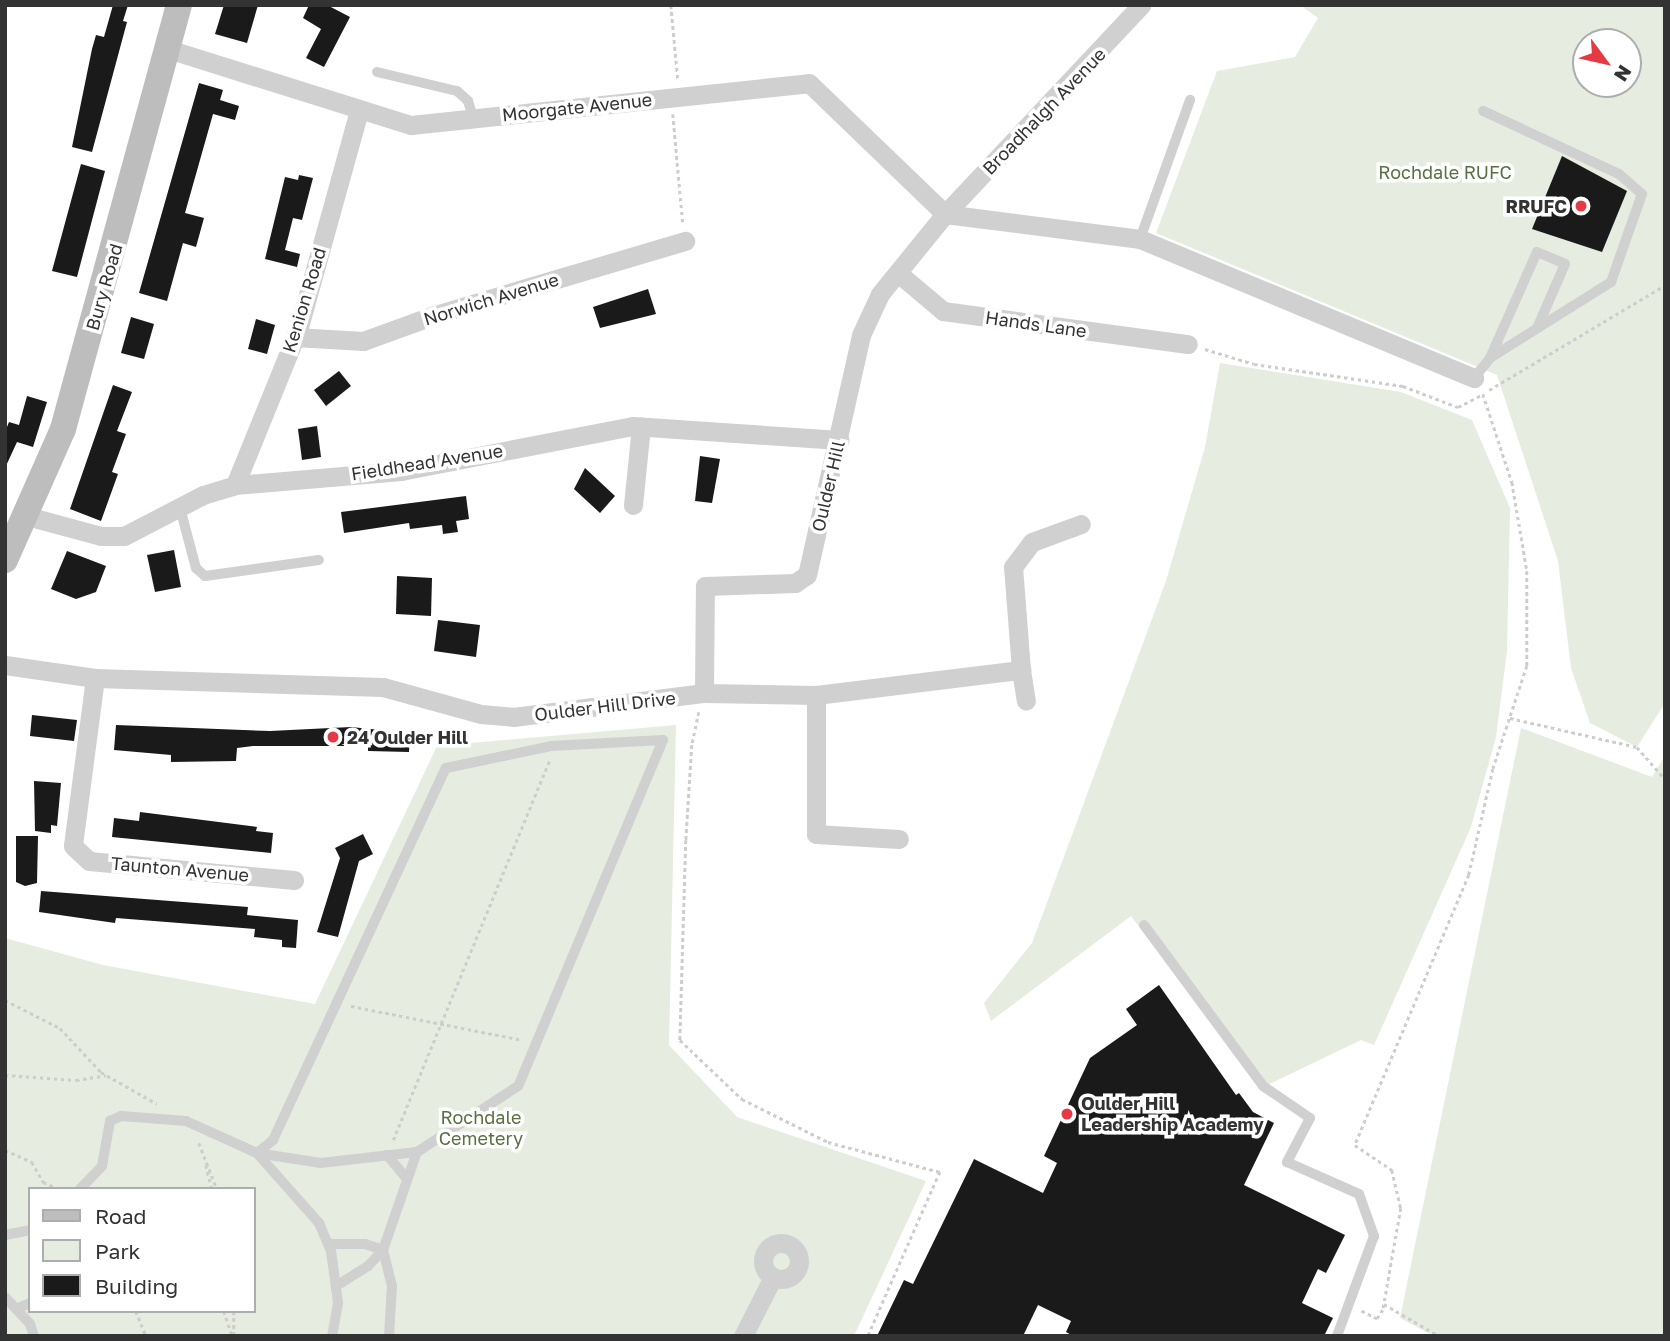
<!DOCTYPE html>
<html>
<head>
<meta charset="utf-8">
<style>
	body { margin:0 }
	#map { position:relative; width:1670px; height:1341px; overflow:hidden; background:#fff; font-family:"Golos Text",sans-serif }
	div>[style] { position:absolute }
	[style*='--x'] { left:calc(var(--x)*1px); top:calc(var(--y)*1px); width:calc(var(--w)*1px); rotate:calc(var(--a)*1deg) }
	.green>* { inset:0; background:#e6ecdf }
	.building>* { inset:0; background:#1a1a1a }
	.path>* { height:2.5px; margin-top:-1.25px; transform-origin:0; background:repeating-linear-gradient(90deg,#cdcdcd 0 3.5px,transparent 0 7px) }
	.lane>* { height:10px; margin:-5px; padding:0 5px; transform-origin:5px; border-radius:5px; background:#d0d0d0 }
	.street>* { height:19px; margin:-9.5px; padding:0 9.5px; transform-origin:9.5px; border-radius:9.5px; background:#d0d0d0 }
	.street>.ring { margin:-9.5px; padding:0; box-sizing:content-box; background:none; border:19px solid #d0d0d0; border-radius:50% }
	.secondary>* { height:26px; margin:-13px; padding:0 13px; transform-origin:13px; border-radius:13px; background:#bdbdbd }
	.dots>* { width:19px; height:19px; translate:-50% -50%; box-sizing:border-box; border:4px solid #fff; border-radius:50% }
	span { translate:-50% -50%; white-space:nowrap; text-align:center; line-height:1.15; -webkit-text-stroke:7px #fff; paint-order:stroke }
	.street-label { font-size:18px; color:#333 }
	.park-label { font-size:18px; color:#56703f }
	.poi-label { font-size:18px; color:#333; font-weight:700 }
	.right { translate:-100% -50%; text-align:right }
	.left { translate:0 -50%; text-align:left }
	.frame { position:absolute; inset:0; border:7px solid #333; pointer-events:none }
	.legend { position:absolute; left:28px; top:1187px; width:228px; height:126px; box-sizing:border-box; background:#fff; border:2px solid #adadad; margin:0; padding:9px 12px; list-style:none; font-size:21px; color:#333 }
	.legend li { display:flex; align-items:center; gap:14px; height:35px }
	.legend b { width:35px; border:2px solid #adadad }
	.north { position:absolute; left:1572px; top:28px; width:70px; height:70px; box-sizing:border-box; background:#fff; border:2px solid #adadad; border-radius:50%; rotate:123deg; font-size:19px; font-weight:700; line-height:28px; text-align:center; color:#333 }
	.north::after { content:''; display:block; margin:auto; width:24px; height:32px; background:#e63946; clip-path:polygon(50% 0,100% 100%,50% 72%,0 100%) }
</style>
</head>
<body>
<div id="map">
	<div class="green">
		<div style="clip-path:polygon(evenodd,1300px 5px,1665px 5px,1665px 703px,1637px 747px,1590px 723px,1571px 668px,1558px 561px,1497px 375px,1156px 233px,1217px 71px,1295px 57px,1318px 18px,1300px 5px,1586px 42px,1628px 42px,1628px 84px,1586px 84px,1586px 42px)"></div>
		<div style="clip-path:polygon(1220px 363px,1401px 392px,1472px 420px,1510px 508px,1507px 651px,1496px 737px,1471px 827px,1374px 1045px,1361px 1040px,1261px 1088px,1131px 916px,991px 1021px,984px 1003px,1032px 943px,1166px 581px,1205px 447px)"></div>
		<div style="clip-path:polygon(evenodd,676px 725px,669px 1045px,737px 1117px,926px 1181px,854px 1336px,5px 1336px,5px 938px,103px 965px,315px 1004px,437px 746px,676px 725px,30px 1189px,254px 1189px,254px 1311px,30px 1311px,30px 1189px)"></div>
		<div style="clip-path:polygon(1521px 728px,1652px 777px,1665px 756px,1665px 1336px,1434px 1336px,1400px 1318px)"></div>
	</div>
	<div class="building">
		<div style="clip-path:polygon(113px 5px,128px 5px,123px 21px,127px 22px,92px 152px,72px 147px,92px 49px,96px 35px,104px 37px)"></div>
		<div style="clip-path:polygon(224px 5px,258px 5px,247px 43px,215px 34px)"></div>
		<div style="clip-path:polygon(309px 5px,327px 5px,350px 17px,324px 67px,306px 58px,321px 29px,303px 18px)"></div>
		<div style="clip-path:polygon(199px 83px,223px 90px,220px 100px,239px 106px,235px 120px,213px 114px,185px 213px,204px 218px,196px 247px,183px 243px,167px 301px,139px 293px)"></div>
		<div style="clip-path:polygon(1562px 156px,1627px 191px,1602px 252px,1532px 229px)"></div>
		<div style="clip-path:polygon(81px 164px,105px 171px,77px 277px,52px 271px)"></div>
		<div style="clip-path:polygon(299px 175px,313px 178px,302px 220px,293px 218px,285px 250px,300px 254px,297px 267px,265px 259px,285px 177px,298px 180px)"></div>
		<div style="clip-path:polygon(648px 289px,656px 314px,600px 328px,593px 307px)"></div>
		<div style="clip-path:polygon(131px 317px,154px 324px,144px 359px,121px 353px)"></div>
		<div style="clip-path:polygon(256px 319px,275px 325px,267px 354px,248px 349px)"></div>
		<div style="clip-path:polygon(339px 371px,351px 386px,326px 406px,314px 390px)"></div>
		<div style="clip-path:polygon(113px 385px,132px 392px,117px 431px,126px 434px,112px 472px,118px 474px,101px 521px,70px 509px)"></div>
		<div style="clip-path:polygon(27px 396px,47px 402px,33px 447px,17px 442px,5px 468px,5px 432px,9px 422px,19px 425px)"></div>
		<div style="clip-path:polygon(317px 426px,321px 457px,302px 460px,298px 429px)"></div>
		<div style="clip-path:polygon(700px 456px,720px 459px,712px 503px,695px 501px)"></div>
		<div style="clip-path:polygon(585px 468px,615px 496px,600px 513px,574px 489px)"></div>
		<div style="clip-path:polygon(466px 496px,469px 519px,456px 521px,458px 532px,443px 534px,442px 525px,410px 529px,409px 523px,344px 533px,341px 512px)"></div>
		<div style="clip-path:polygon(174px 550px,181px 587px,155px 592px,147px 555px)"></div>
		<div style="clip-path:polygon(67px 551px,106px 566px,96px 592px,76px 599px,51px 589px)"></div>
		<div style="clip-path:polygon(397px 576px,432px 578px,431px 616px,396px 614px)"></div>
		<div style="clip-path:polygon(438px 620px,480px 625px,476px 657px,434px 651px)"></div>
		<div style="clip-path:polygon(32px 715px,77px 720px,74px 741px,30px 736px)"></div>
		<div style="clip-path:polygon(116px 725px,270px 731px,351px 727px,410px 733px,409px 752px,368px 751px,368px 746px,253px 746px,237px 748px,236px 761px,171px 762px,171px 755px,114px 750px)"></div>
		<div style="clip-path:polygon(34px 781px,61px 783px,57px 826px,51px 825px,51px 833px,35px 831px)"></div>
		<div style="clip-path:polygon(140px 812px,257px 827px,256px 831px,273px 833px,271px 853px,112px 837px,114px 818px,139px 821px)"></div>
		<div style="clip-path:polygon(363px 834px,373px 854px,359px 861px,338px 937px,317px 932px,340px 858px,335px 848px)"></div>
		<div style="clip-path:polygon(16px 836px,38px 836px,37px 883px,25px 886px,16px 882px)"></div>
		<div style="clip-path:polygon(41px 891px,248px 907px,247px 915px,298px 920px,296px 948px,282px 947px,282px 940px,254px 937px,255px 929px,116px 918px,115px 923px,39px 912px)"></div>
		<div style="clip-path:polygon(1159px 985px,1236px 1095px,1239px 1093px,1253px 1112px,1274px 1123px,1244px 1185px,1345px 1235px,1326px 1273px,1318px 1269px,1302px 1303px,1333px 1318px,1324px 1336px,1073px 1336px,1066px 1332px,1071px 1321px,1038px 1305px,1023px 1336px,877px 1336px,904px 1280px,913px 1284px,974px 1159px,1043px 1193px,1057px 1163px,1044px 1156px,1090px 1058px,1137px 1025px,1126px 1009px)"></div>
	</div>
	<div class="path">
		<div style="--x:671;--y:5;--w:74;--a:84.6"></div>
		<div style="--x:673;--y:114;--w:109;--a:84.8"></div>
		<div style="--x:1205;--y:349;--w:51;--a:17"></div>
		<div style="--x:1254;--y:364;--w:151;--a:8.4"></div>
		<div style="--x:1403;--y:386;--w:59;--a:20.9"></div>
		<div style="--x:1458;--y:407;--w:28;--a:-27"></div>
		<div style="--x:1483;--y:394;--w:93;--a:71.8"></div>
		<div style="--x:1512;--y:482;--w:90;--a:80.4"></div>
		<div style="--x:1527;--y:571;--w:95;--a:90"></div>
		<div style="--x:1527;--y:666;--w:108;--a:108.3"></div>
		<div style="--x:1493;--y:769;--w:109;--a:102.8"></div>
		<div style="--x:1469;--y:875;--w:293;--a:112.9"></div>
		<div style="--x:1355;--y:1145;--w:45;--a:34"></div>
		<div style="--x:1392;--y:1170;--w:39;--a:77"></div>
		<div style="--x:1401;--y:1208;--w:104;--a:100"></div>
		<div style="--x:1383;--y:1310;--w:11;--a:124"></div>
		<div style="--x:1377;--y:1319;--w:18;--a:-153"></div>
		<div style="--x:1489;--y:390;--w:205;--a:-30.8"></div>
		<div style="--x:699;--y:712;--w:34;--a:102"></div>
		<div style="--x:692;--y:745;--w:95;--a:93.6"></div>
		<div style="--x:686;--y:840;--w:200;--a:91.7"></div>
		<div style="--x:680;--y:1040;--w:86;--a:43.6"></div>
		<div style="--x:742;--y:1099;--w:96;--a:26.6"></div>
		<div style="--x:828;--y:1142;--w:116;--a:15"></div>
		<div style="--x:940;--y:1172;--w:179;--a:113.7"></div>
		<div style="--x:1510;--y:718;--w:130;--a:12.9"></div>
		<div style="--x:1637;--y:747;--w:43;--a:48.8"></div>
		<div style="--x:5;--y:1000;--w:62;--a:27"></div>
		<div style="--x:60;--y:1028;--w:60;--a:47"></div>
		<div style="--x:101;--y:1072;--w:64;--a:29.7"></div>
		<div style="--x:351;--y:1006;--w:175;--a:11.2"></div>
		<div style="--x:5;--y:1075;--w:71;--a:4"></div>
		<div style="--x:76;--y:1080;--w:30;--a:-9"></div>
		<div style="--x:393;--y:1140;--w:410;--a:-67.6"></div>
		<div style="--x:199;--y:1143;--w:49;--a:68.6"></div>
		<div style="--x:5;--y:1150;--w:30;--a:24"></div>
		<div style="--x:32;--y:1162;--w:23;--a:61"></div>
		<div style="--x:43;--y:1182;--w:17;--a:24"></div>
		<div style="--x:206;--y:1165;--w:25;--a:76"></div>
		<div style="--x:1384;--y:1304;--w:64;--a:30.2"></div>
		<div style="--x:136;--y:1311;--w:27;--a:68"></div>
		<div style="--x:224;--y:1311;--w:26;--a:72"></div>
		<div style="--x:234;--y:1311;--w:25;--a:90"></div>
	</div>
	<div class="lane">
		<div style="--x:377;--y:72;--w:82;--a:13.4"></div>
		<div style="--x:457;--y:91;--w:15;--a:42"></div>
		<div style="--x:468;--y:101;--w:17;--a:73"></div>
		<div style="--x:1140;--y:239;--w:148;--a:-70.2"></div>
		<div style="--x:1490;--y:358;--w:116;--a:-66.1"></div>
		<div style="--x:1537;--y:252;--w:30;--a:23"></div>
		<div style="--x:1565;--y:264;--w:70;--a:113.6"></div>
		<div style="--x:1474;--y:378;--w:26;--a:-51"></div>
		<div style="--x:1490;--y:358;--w:143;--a:-32.1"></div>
		<div style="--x:1611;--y:282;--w:93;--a:-70.6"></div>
		<div style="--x:1642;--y:194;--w:30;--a:-139"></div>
		<div style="--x:1619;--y:174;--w:150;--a:-155.1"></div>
		<div style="--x:180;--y:508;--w:62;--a:75.1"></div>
		<div style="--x:196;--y:568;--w:12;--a:42"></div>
		<div style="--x:205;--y:576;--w:115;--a:-8"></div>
		<div style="--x:663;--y:740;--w:375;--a:112.7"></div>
		<div style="--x:518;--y:1086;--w:121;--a:146.8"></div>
		<div style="--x:417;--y:1152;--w:97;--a:173.5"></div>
		<div style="--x:321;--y:1163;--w:65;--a:-171.1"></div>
		<div style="--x:257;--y:1153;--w:21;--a:-39"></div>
		<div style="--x:273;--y:1140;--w:410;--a:-65.1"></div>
		<div style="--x:446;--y:768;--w:107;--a:-11.8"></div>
		<div style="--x:551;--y:746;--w:112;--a:-3.1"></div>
		<div style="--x:1144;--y:925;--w:200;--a:53.5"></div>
		<div style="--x:1263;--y:1086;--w:57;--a:34.2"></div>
		<div style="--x:1310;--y:1118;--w:50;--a:117.6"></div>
		<div style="--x:1287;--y:1162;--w:79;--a:24"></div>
		<div style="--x:1359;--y:1194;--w:45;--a:70.3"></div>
		<div style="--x:1374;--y:1236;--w:107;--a:110.3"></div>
		<div style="--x:387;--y:1155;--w:31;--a:50"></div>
		<div style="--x:80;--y:1189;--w:32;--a:-46"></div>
		<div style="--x:102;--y:1166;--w:46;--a:-79.9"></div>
		<div style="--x:110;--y:1121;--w:12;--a:-24"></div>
		<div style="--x:121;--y:1116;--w:65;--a:4.4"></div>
		<div style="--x:186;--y:1121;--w:78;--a:24.3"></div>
		<div style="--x:257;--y:1153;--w:94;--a:48.5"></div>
		<div style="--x:319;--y:1223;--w:30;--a:67"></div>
		<div style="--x:331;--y:1251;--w:52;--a:82.3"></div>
		<div style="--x:338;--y:1303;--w:34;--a:100"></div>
		<div style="--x:5;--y:1235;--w:25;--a:-11"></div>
		<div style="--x:328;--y:1244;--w:37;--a:0"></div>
		<div style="--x:365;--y:1244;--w:19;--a:18"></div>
		<div style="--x:383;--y:1250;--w:22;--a:133"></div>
		<div style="--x:368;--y:1266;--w:38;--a:148"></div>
		<div style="--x:5;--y:1297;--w:37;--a:47"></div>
		<div style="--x:30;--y:1324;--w:13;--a:72"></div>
		<div style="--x:16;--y:1309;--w:15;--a:-23"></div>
		<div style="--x:389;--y:1336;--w:50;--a:-86.6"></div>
		<div style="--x:392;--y:1286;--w:37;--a:-104"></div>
		<div style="--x:383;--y:1250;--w:104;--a:-70.9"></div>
	</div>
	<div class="street">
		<div style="--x:168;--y:49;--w:255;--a:17.4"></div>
		<div style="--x:411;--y:125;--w:400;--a:-6"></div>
		<div style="--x:809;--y:83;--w:189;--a:43.9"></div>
		<div style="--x:945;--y:214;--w:197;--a:7.3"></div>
		<div style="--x:1140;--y:239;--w:362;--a:22.6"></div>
		<div style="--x:898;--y:273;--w:59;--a:40.2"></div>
		<div style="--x:943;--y:311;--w:247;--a:7.7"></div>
		<div style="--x:295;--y:337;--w:68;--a:3.4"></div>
		<div style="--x:363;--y:341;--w:77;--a:-19.9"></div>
		<div style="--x:435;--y:315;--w:261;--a:-16.5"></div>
		<div style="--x:235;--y:485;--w:170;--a:-67.9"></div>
		<div style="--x:299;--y:327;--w:224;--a:-74.5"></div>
		<div style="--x:633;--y:505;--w:79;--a:-84.2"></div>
		<div style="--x:27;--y:516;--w:77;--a:15.1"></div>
		<div style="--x:101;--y:536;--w:23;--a:0"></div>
		<div style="--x:124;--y:536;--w:89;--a:-27.4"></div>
		<div style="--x:203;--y:495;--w:34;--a:-17"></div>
		<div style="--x:235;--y:485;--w:167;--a:-4.8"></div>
		<div style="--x:401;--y:471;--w:236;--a:-11"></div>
		<div style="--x:633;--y:426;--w:207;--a:3.9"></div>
		<div style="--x:5;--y:665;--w:91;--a:8.2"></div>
		<div style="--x:95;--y:678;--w:288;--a:1.8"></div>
		<div style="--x:383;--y:687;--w:102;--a:15.4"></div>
		<div style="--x:481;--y:714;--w:32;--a:5"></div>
		<div style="--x:513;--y:717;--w:193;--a:-7.2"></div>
		<div style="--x:704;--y:693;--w:112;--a:1"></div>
		<div style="--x:816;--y:695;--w:207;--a:-7"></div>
		<div style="--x:1021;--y:670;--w:103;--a:-94.4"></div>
		<div style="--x:1013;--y:567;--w:31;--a:-53"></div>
		<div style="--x:1032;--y:542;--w:52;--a:-20.2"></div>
		<div style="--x:1021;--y:670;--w:31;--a:81"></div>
		<div style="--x:95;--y:678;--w:169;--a:97.5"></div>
		<div style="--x:73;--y:846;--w:22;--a:43"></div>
		<div style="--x:89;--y:861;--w:206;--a:5.3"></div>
		<div style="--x:704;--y:693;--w:107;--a:-89.5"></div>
		<div style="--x:705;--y:586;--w:90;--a:-1.9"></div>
		<div style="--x:795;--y:583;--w:14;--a:-34"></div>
		<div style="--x:807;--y:575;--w:246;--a:-77.3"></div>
		<div style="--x:861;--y:335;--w:45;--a:-65.1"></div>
		<div style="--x:880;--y:294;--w:103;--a:-50.9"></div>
		<div style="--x:945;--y:214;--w:287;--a:-46.8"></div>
		<div style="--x:816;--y:695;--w:139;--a:90"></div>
		<div style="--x:816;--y:834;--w:83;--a:3.4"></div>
		<div class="ring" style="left:763px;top:1243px;width:17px;height:17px"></div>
		<div style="--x:743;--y:1336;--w:66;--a:-63"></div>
	</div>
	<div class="secondary">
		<div style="--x:5;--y:560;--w:143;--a:-66.1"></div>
		<div style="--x:63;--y:429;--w:440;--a:-74.7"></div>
	</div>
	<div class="dots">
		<div style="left:1581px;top:206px;background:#e63946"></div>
		<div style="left:333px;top:737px;background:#e63946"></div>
		<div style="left:1067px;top:1114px;background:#e63946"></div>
	</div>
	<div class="street-label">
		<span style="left:577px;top:107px;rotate:-6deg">Moorgate Avenue</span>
		<span style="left:1044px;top:111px;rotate:-46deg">Broadhalgh Avenue</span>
		<span style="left:104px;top:287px;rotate:-74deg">Bury Road</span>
		<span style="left:491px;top:299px;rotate:-17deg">Norwich Avenue</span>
		<span style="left:304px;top:300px;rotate:-73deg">Kenion Road</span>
		<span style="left:1036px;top:324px;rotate:8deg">Hands Lane</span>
		<span style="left:427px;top:462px;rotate:-9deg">Fieldhead Avenue</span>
		<span style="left:828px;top:486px;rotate:-77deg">Oulder Hill</span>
		<span style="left:605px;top:706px;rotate:-7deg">Oulder Hill Drive</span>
		<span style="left:180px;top:869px;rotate:5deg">Taunton Avenue</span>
	</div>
	<div class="park-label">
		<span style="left:1445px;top:172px">Rochdale RUFC</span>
		<span style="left:481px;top:1128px">Rochdale<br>Cemetery</span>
	</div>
	<div class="poi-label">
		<span class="right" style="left:1567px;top:206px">RRUFC</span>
		<span class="left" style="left:347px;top:737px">24 Oulder Hill</span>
		<span class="left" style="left:1081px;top:1114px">Oulder Hill<br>Leadership Academy</span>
	</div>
	<div class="frame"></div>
	<ul class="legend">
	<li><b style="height:9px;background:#bdbdbd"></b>Road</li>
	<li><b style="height:19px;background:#e6ecdf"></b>Park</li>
	<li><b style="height:19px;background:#1a1a1a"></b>Building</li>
	</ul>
	<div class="north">N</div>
</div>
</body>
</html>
